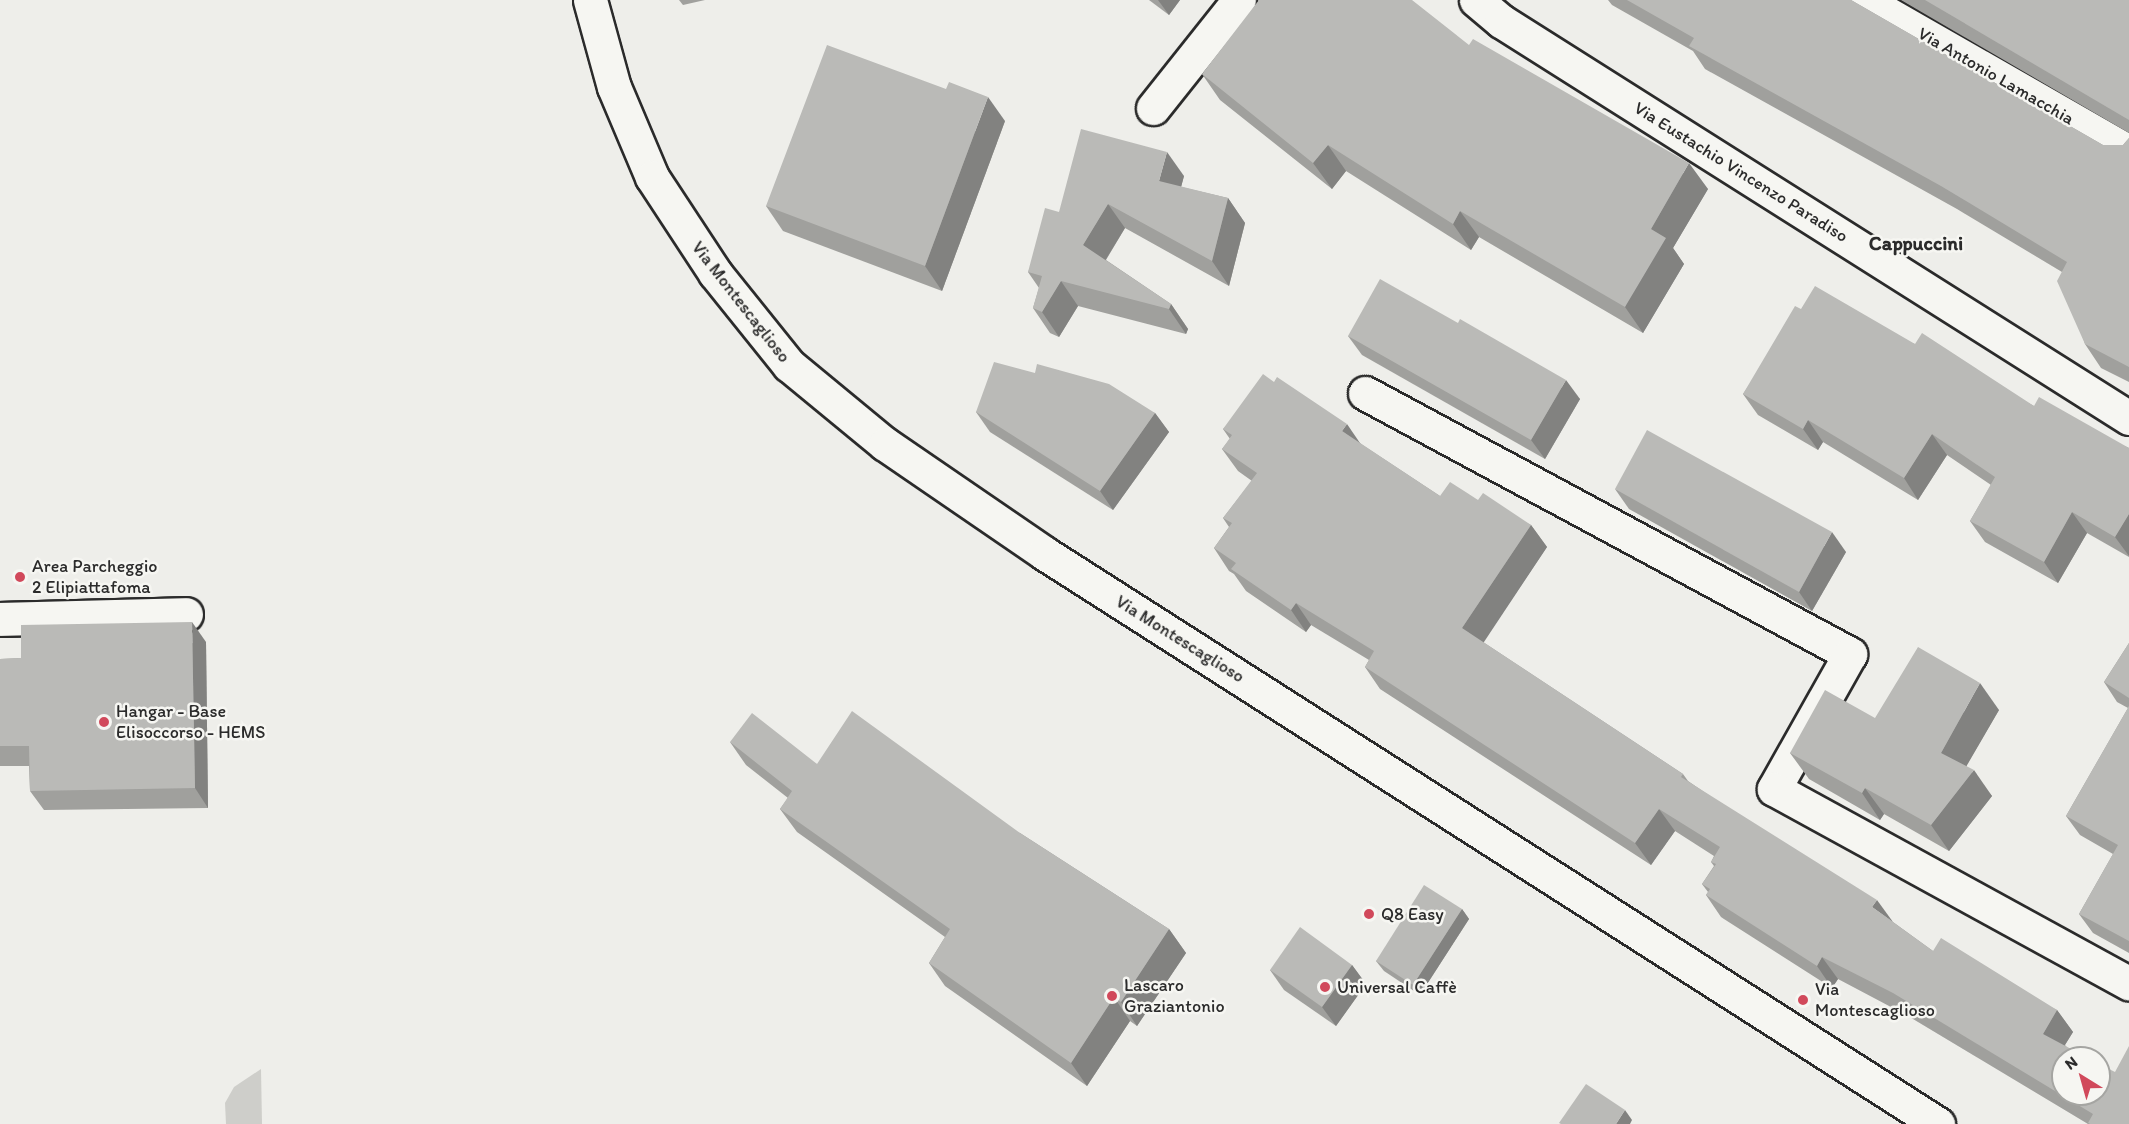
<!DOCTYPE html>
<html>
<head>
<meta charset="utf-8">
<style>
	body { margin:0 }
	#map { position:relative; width:2129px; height:1124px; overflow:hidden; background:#eeeeea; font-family:Itim,sans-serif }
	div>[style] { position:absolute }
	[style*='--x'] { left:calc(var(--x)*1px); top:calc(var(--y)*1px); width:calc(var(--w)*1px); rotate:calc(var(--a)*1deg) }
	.green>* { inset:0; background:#cececa }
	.roads { filter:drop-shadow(2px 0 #2b2b2b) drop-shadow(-2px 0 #2b2b2b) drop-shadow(0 2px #2b2b2b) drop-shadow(0 -2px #2b2b2b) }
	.minor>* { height:33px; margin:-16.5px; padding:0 16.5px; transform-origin:16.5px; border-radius:16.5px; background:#f6f6f2 }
	.major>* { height:33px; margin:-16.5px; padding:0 16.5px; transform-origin:16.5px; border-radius:16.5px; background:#f6f6f2 }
	.wall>* { inset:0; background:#a0a09d }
	.shaded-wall>* { inset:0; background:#828280 }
	.building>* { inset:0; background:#babab7 }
	.dots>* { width:16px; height:16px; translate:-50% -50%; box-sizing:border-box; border:3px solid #f6f6f2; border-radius:50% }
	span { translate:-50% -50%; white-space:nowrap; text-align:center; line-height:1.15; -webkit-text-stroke:5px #f6f6f2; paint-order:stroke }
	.street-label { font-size:18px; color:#2b2b2b }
	.poi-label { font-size:18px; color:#2b2b2b }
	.left { translate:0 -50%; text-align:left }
	.neighbourhood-label { font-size:20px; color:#2b2b2b; font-weight:700 }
	.north { position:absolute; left:2051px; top:1046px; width:60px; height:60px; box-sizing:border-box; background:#f6f6f2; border:2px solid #a5a5a2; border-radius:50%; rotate:323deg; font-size:16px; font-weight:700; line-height:24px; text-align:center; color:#2b2b2b }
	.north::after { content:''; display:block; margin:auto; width:21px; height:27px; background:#d1495b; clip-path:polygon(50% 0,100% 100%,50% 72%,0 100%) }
</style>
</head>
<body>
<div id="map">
	<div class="green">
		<div style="clip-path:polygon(261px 1069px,262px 1124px,226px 1124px,225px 1103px,234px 1087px)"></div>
	</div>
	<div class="roads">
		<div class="minor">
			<div style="--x:1476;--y:0;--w:33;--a:40"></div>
			<div style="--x:1501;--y:21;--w:743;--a:32.3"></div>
			<div style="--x:1864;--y:0;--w:305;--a:29.8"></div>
			<div style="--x:1153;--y:108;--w:138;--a:-51.5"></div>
			<div style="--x:1365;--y:393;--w:551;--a:28.29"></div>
			<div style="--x:1850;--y:654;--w:155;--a:119.4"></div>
			<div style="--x:1774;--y:789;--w:405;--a:28.7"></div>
			<div style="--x:0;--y:619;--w:186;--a:-1.5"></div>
		</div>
		<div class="major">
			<div style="--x:590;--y:0;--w:90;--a:74.6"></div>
			<div style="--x:614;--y:87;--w:98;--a:67.1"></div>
			<div style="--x:652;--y:177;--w:115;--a:56.7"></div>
			<div style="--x:715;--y:273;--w:118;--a:51.2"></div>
			<div style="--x:789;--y:365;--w:124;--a:39.5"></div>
			<div style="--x:885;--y:444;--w:193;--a:34.4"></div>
			<div style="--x:1044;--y:553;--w:1061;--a:32.57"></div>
		</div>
	</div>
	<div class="wall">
		<div style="clip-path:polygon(679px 0,705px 0,683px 5px)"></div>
		<div style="clip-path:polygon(1149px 0,1180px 0,1169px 15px)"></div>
		<div style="clip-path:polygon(1608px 0,1851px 0,2103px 145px,2123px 145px,2129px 138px,2129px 382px,2101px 368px,2085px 344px,2062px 272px,1957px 209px,1705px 69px,1693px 51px,1612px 5px)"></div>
		<div style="clip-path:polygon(1901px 0,2129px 0,2129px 133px)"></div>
		<div style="clip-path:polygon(1469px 45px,1708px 189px,1673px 248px,1684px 264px,1643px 333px,1479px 237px,1471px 250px,1346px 171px,1332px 189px,1220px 100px,1202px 74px)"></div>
		<div style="clip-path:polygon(1005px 121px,942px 291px,783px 231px,766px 206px)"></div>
		<div style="clip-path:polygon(1184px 176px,1181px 187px,1228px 198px,1245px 223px,1229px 286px,1125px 228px,1106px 260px,1171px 304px,1188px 329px,1186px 334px,1078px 306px,1059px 337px,1050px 333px,1033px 308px,1039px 288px,1028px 272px,1059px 212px)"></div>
		<div style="clip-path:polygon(1801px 309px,1915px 344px,2034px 406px,2129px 448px,2129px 557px,2087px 533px,2058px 583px,1985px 542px,1970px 521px,1991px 485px,1947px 455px,1918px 500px,1823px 442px,1818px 450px,1758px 415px,1743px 394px)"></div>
		<div style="clip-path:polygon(1458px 323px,1580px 399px,1545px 459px,1362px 355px,1348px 336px)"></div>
		<div style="clip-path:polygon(1035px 373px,1155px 413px,1169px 432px,1113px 510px,990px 432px,976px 412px)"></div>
		<div style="clip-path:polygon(1274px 382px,1361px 444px,1440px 496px,1478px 500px,1531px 525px,1547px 547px,1483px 642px,1683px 774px,1688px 781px,1893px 922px,1933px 951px,2057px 1010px,2073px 1032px,2065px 1045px,2129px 1124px,2088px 1124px,1908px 1016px,1838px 979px,1832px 988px,1721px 917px,1706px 895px,1708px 892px,1702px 884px,1714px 866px,1711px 862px,1714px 856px,1675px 831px,1651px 865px,1380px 689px,1365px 667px,1369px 660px,1311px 625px,1306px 632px,1246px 591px,1234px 574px,1229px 571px,1214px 548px,1229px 527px,1223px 518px,1252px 481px,1238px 471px,1222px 449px,1230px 439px,1223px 429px)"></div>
		<div style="clip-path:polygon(1615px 489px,1846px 552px,1812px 611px,1629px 509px)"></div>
		<div style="clip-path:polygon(206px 642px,208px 808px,44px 810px,30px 791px,29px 766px,0 766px,0 659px,21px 658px)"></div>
		<div style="clip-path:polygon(2129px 643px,2129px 953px,2093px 933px,2079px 914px,2113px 854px,2080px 835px,2066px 816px,2128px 708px,2117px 702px,2104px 682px)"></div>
		<div style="clip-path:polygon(1999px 710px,1966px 766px,1992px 796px,1949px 851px,1884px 814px,1880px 820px,1809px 779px,1790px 753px,1875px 718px)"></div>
		<div style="clip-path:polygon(730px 742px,817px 764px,1020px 833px,1169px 929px,1186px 953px,1137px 1026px,1130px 1021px,1087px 1086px,945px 986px,929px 963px,945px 937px,797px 832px,780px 809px,788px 798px,746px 765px)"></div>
		<div style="clip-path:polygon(1462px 909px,1469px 919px,1420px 995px,1384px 971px,1376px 961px)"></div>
		<div style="clip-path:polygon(1352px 965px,1366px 984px,1336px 1026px,1284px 990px,1270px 970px)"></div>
	</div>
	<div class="shaded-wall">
		<div style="clip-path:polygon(1158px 0,1180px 0,1169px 15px)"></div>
		<div style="clip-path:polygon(988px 97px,1005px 121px,942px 291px,925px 266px)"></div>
		<div style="clip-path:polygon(1328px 145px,1346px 171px,1332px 189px,1313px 163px)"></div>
		<div style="clip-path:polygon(1167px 152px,1184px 176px,1176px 206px,1159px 181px)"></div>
		<div style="clip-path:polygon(1689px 163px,1708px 189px,1673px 248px,1684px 264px,1643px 333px,1625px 307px,1651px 229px)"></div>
		<div style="clip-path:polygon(1228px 198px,1245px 223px,1229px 286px,1212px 261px)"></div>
		<div style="clip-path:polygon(1108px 204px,1125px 228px,1100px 269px,1083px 245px)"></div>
		<div style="clip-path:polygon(1460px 211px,1479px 237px,1471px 250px,1453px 224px)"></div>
		<div style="clip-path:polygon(1061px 281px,1078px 306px,1059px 337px,1042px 312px)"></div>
		<div style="clip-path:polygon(1171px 304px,1188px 329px,1186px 334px,1169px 309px)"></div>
		<div style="clip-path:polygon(1566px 380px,1580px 399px,1545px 459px,1531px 440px)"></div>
		<div style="clip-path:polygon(1155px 413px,1169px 432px,1113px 510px,1100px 491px)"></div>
		<div style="clip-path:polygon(1808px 420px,1823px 442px,1818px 450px,1803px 429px)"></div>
		<div style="clip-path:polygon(1347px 424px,1362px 446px,1342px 431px)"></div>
		<div style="clip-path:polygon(1932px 434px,1947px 455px,1918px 500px,1904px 478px)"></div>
		<div style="clip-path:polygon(2072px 512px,2087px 533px,2058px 583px,2044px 562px)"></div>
		<div style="clip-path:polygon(2129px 514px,2129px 556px,2115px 537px)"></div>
		<div style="clip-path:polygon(1531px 525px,1547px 547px,1478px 651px,1462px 628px)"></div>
		<div style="clip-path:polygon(1832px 532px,1846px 552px,1812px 611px,1799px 592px)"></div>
		<div style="clip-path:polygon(1296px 603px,1311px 625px,1306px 632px,1291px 610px)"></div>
		<div style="clip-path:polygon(192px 622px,206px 642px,208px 808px,195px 788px)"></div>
		<div style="clip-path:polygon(1980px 683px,1999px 710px,1959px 779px,1941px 753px)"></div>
		<div style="clip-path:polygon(1974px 770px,1992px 796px,1949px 851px,1931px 825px)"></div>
		<div style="clip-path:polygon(1865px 788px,1884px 814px,1880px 820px,1862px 793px)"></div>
		<div style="clip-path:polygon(1659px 809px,1675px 831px,1651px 865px,1635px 843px)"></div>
		<div style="clip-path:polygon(1877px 900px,1893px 922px,1872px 907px)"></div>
		<div style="clip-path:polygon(1462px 909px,1469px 919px,1420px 995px,1413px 985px)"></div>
		<div style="clip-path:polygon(1169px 929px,1186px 953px,1137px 1026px,1121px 1002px)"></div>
		<div style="clip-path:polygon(1822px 957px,1838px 979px,1832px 988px,1817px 966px)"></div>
		<div style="clip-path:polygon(1352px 965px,1366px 984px,1336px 1026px,1322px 1007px)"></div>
		<div style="clip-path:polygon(1114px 997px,1130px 1021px,1087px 1086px,1071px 1063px)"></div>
		<div style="clip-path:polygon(2057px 1010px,2073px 1032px,2058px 1056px,2043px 1034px)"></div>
		<div style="clip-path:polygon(1625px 1110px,1632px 1120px,1630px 1124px,1616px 1124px)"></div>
	</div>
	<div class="building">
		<div style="clip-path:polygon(1259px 0,1412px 0,1469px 45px,1473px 39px,1689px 163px,1651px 229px,1666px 238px,1625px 307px,1460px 211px,1453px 224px,1328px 145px,1313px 163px,1202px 74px)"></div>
		<div style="clip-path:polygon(1627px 0,1851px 0,2103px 145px,2123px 145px,2129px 138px,2129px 367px,2085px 344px,2057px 281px,2067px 262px,1941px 186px,1689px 46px,1694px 38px)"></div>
		<div style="clip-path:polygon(1925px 0,2129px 0,2129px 120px)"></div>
		<div style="clip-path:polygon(827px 45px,946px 89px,949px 82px,988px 97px,925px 266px,766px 206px)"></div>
		<div style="clip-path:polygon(1081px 129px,1167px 152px,1159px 181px,1228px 198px,1212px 261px,1108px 204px,1083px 245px,1171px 304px,1169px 309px,1061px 281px,1042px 312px,1033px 308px,1042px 276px,1028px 272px,1045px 208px,1059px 212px)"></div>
		<div style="clip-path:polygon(1380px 279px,1458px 323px,1460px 319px,1566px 380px,1531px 440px,1348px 336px)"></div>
		<div style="clip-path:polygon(1815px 286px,1915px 344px,1922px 333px,2034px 406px,2039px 397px,2129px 448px,2129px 514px,2115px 537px,2072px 512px,2044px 562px,1970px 521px,1995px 477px,1932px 434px,1904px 478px,1808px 420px,1803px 429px,1743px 394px,1795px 306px,1801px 309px)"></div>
		<div style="clip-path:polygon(994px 362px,1035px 373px,1037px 364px,1109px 384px,1155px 413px,1100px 491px,976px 412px)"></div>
		<div style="clip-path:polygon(1263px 374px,1274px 382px,1277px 377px,1347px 424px,1342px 431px,1440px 496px,1450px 482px,1478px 500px,1483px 493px,1531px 525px,1462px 628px,1683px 774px,1681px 777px,1877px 900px,1872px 907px,1933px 951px,1941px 938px,2057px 1010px,2043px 1034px,2088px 1058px,2063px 1058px,2063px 1094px,2099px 1094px,2099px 1064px,2115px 1072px,2129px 1046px,2129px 1124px,2090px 1124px,2088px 1123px,2093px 1114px,1893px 993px,1822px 957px,1817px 966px,1706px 895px,1710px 889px,1702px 884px,1716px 864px,1711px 862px,1720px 847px,1659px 809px,1635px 843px,1365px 667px,1374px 651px,1296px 603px,1291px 610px,1231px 569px,1236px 563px,1214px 548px,1232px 523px,1223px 518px,1257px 473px,1222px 449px,1232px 435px,1223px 429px)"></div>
		<div style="clip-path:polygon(1647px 430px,1832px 532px,1799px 592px,1615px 489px)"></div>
		<div style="clip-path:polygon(192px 622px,195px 788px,30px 791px,29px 746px,0 746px,0 659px,21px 658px,21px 625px)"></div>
		<div style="clip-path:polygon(2129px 643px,2129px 698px,2104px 682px)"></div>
		<div style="clip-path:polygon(1918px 647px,1980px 683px,1941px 753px,1974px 770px,1931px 825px,1865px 788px,1862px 793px,1790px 753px,1825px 690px,1875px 718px)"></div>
		<div style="clip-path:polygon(2129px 706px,2129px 941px,2079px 914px,2118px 845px,2066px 816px)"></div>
		<div style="clip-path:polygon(852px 711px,1020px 833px,1169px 929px,1121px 1002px,1114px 997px,1071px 1063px,929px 963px,950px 929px,780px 809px,792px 791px,730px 742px,752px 713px,817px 764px)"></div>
		<div style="clip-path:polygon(1424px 885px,1462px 909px,1413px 985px,1376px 961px)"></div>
		<div style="clip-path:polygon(1300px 927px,1352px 965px,1322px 1007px,1270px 970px)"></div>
		<div style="clip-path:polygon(1586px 1084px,1625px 1110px,1616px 1124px,1561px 1124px,1559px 1123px)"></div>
	</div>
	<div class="dots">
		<div style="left:20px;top:577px;background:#d1495b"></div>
		<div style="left:104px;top:722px;background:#d1495b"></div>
		<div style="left:1369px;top:914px;background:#d1495b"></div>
		<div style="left:1325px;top:987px;background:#d1495b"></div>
		<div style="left:1112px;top:996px;background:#d1495b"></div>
		<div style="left:1803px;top:1000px;background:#d1495b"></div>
	</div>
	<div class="street-label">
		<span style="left:1996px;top:76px;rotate:30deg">Via Antonio Lamacchia</span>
		<span style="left:1741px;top:172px;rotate:32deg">Via Eustachio Vincenzo Paradiso</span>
		<span style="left:741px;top:302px;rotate:52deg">Via Montescaglioso</span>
		<span style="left:1180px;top:639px;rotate:32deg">Via Montescaglioso</span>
	</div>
	<div class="poi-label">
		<span class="left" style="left:32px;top:577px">Area Parcheggio<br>2 Elipiattafoma</span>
		<span class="left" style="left:116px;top:722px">Hangar - Base<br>Elisoccorso - HEMS</span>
		<span class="left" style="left:1381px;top:914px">Q8 Easy</span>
		<span class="left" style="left:1124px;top:996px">Lascaro<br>Graziantonio</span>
		<span class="left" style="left:1337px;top:987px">Universal Caffè</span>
		<span class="left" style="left:1815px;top:1000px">Via<br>Montescaglioso</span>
	</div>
	<div class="neighbourhood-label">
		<span style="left:1916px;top:243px">Cappuccini</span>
	</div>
	<div class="north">N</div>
</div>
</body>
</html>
